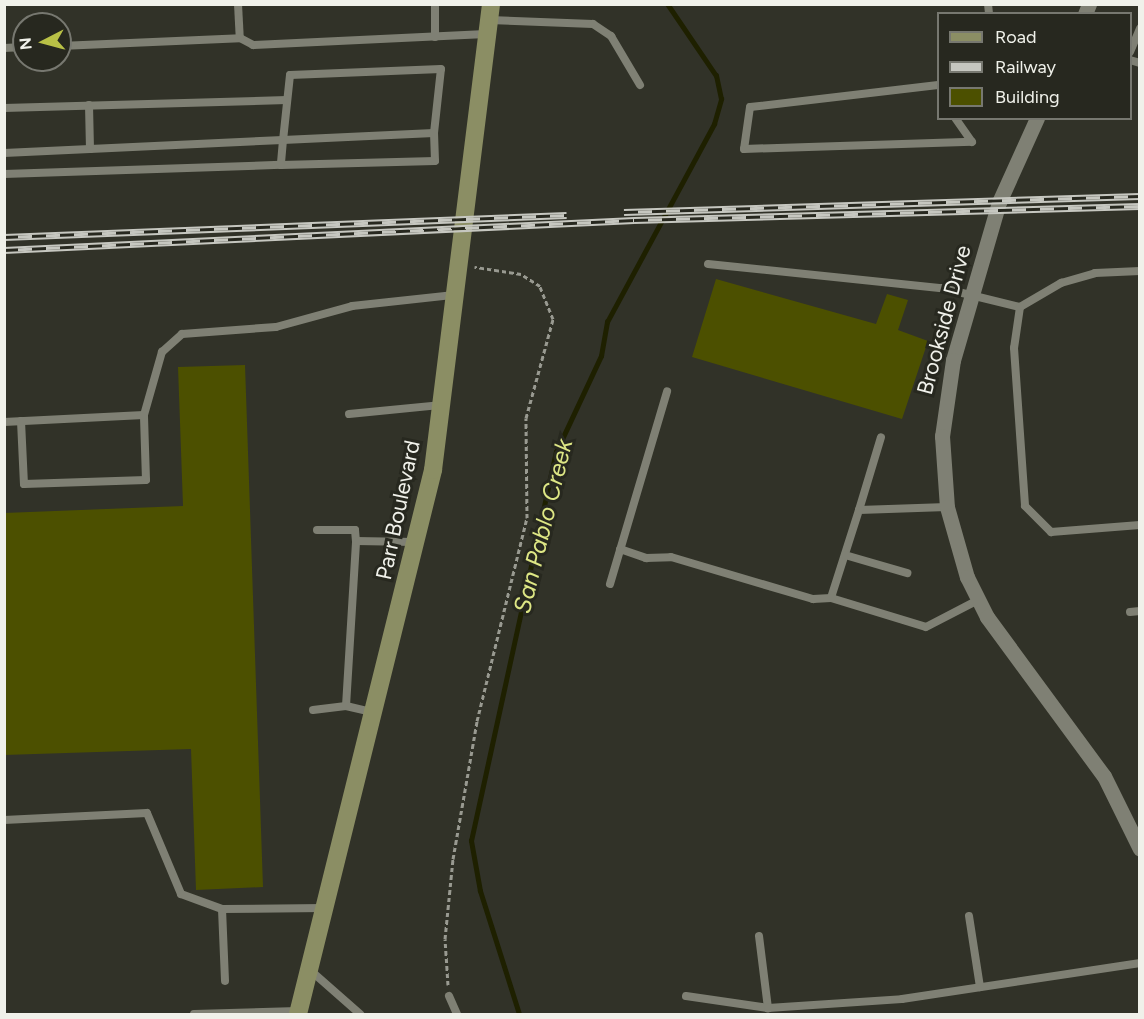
<!DOCTYPE html>
<html>
<head>
<meta charset="utf-8">
<style>
	body { margin:0 }
	#map { position:relative; width:1144px; height:1019px; overflow:hidden; background:#313228; font-family:Figtree,sans-serif }
	div>[style] { position:absolute }
	[style*='--x'] { left:calc(var(--x)*1px); top:calc(var(--y)*1px); width:calc(var(--w)*1px); rotate:calc(var(--a)*1deg) }
	.stream>* { height:4.5px; margin:-2.25px; padding:0 2.25px; transform-origin:2.25px; border-radius:2.25px; background:#1e2000 }
	.building>* { inset:0; background:#4c5000 }
	.path>* { height:3px; margin-top:-1.5px; transform-origin:0; background:repeating-linear-gradient(90deg,#999a91 0 4.5px,transparent 0 7.5px) }
	.lane>* { height:8px; margin:-4px; padding:0 4px; transform-origin:4px; border-radius:4px; background:#7f8074 }
	.street>* { height:15px; margin:-7.5px; padding:0 7.5px; transform-origin:7.5px; border-radius:7.5px; background:#7f8074 }
	.secondary>* { height:18px; margin:-9px; padding:0 9px; transform-origin:9px; border-radius:9px; background:#8b8e64 }
	.rail>* { height:7px; margin-top:-3.5px; transform-origin:0; background:repeating-linear-gradient(90deg,#27281f 0 14px,#c6c7c0 0 28px); box-sizing:border-box; border-block:2px solid #c6c7c0 }
	span { translate:-50% -50%; white-space:nowrap; text-align:center; line-height:1.15; -webkit-text-stroke:6px #27281f; paint-order:stroke }
	.street-label { font-size:22px; color:#f0f1ea }
	.water-label { font-size:24px; color:#dee785; font-style:italic }
	.frame { position:absolute; inset:0; border:6px solid #f0f1ea; pointer-events:none }
	.legend { position:absolute; left:937px; top:12px; width:195px; height:108px; box-sizing:border-box; background:#27281f; border:2px solid #777870; margin:0; padding:8px 10px; list-style:none; font-size:18px; color:#f0f1ea }
	.legend li { display:flex; align-items:center; gap:12px; height:30px }
	.legend b { width:30px; border:2px solid #777870 }
	.north { position:absolute; left:12px; top:12px; width:60px; height:60px; box-sizing:border-box; background:#27281f; border:2px solid #777870; border-radius:50%; rotate:264deg; font-size:16px; font-weight:700; line-height:24px; text-align:center; color:#f0f1ea }
	.north::after { content:''; display:block; margin:auto; width:21px; height:27px; background:#b9c146; clip-path:polygon(50% 0,100% 100%,50% 72%,0 100%) }
</style>
</head>
<body>
<div id="map">
	<div class="stream">
		<div style="--x:519;--y:1014;--w:129;--a:-107.6"></div>
		<div style="--x:480;--y:891;--w:51;--a:-100.2"></div>
		<div style="--x:471;--y:841;--w:398;--a:-77.7"></div>
		<div style="--x:556;--y:452;--w:106;--a:-64.9"></div>
		<div style="--x:601;--y:356;--w:35;--a:-80"></div>
		<div style="--x:607;--y:322;--w:225;--a:-61.6"></div>
		<div style="--x:714;--y:124;--w:26;--a:-74"></div>
		<div style="--x:721;--y:99;--w:24;--a:-102"></div>
		<div style="--x:716;--y:76;--w:87;--a:-124.2"></div>
	</div>
	<div class="building">
		<div style="clip-path:polygon(716px 279px,876px 324px,887px 294px,908px 300px,898px 330px,928px 341px,902px 419px,692px 357px)"></div>
		<div style="clip-path:polygon(245px 365px,263px 887px,196px 890px,191px 749px,4px 755px,4px 513px,183px 506px,178px 367px)"></div>
	</div>
	<div class="path">
		<div style="--x:448;--y:985;--w:46;--a:-93.7"></div>
		<div style="--x:445;--y:939;--w:80;--a:-84.3"></div>
		<div style="--x:453;--y:859;--w:140;--a:-80.1"></div>
		<div style="--x:477;--y:721;--w:209;--a:-76.2"></div>
		<div style="--x:527;--y:518;--w:100;--a:-90.6"></div>
		<div style="--x:526;--y:418;--w:103;--a:-74.7"></div>
		<div style="--x:553;--y:319;--w:35;--a:-112"></div>
		<div style="--x:540;--y:286;--w:22;--a:-148"></div>
		<div style="--x:521;--y:274;--w:47;--a:-171.3"></div>
	</div>
	<div class="lane">
		<div style="--x:238;--y:4;--w:34;--a:87"></div>
		<div style="--x:240;--y:38;--w:15;--a:28"></div>
		<div style="--x:253;--y:45;--w:233;--a:-2.7"></div>
		<div style="--x:435;--y:4;--w:33;--a:90"></div>
		<div style="--x:988;--y:4;--w:10;--a:84"></div>
		<div style="--x:489;--y:20;--w:104;--a:2.2"></div>
		<div style="--x:593;--y:24;--w:22;--a:34"></div>
		<div style="--x:611;--y:36;--w:57;--a:59.4"></div>
		<div style="--x:60;--y:46;--w:180;--a:-2.5"></div>
		<div style="--x:4;--y:48;--w:20;--a:-3"></div>
		<div style="--x:1130;--y:52;--w:26;--a:-67"></div>
		<div style="--x:1130;--y:60;--w:10;--a:17"></div>
		<div style="--x:938;--y:85;--w:189;--a:173.3"></div>
		<div style="--x:750;--y:107;--w:42;--a:98.1"></div>
		<div style="--x:744;--y:149;--w:228;--a:-1.8"></div>
		<div style="--x:972;--y:142;--w:29;--a:-125"></div>
		<div style="--x:89;--y:105;--w:44;--a:88.7"></div>
		<div style="--x:4;--y:108;--w:283;--a:-1.6"></div>
		<div style="--x:4;--y:153;--w:86;--a:-2.7"></div>
		<div style="--x:90;--y:149;--w:193;--a:-2.7"></div>
		<div style="--x:283;--y:140;--w:151;--a:-2.7"></div>
		<div style="--x:434;--y:133;--w:64;--a:-83.8"></div>
		<div style="--x:441;--y:69;--w:151;--a:177.7"></div>
		<div style="--x:290;--y:75;--w:65;--a:96.1"></div>
		<div style="--x:283;--y:140;--w:25;--a:95"></div>
		<div style="--x:281;--y:165;--w:154;--a:-1.5"></div>
		<div style="--x:435;--y:161;--w:28;--a:-92"></div>
		<div style="--x:4;--y:174;--w:277;--a:-1.9"></div>
		<div style="--x:708;--y:264;--w:235;--a:5.9"></div>
		<div style="--x:942;--y:288;--w:80;--a:13.7"></div>
		<div style="--x:1020;--y:307;--w:48;--a:-30.3"></div>
		<div style="--x:1061;--y:283;--w:35;--a:-16"></div>
		<div style="--x:1095;--y:273;--w:45;--a:-2.5"></div>
		<div style="--x:1020;--y:307;--w:41;--a:98.3"></div>
		<div style="--x:1014;--y:348;--w:158;--a:86"></div>
		<div style="--x:1025;--y:506;--w:37;--a:45"></div>
		<div style="--x:1051;--y:532;--w:89;--a:-4.5"></div>
		<div style="--x:349;--y:414;--w:91;--a:-5.6"></div>
		<div style="--x:21;--y:421;--w:63;--a:87.3"></div>
		<div style="--x:24;--y:484;--w:122;--a:-1.9"></div>
		<div style="--x:146;--y:480;--w:65;--a:-91.8"></div>
		<div style="--x:4;--y:422;--w:140;--a:-2.9"></div>
		<div style="--x:144;--y:415;--w:66;--a:-74.1"></div>
		<div style="--x:162;--y:352;--w:27;--a:-42"></div>
		<div style="--x:182;--y:334;--w:94;--a:-4.3"></div>
		<div style="--x:276;--y:327;--w:79;--a:-15.4"></div>
		<div style="--x:352;--y:306;--w:103;--a:-6.2"></div>
		<div style="--x:947;--y:507;--w:88;--a:178"></div>
		<div style="--x:859;--y:510;--w:92;--a:107.7"></div>
		<div style="--x:831;--y:598;--w:99;--a:17"></div>
		<div style="--x:926;--y:627;--w:59;--a:-27.4"></div>
		<div style="--x:859;--y:510;--w:76;--a:-73.2"></div>
		<div style="--x:317;--y:530;--w:38;--a:0"></div>
		<div style="--x:355;--y:530;--w:11;--a:85"></div>
		<div style="--x:620;--y:549;--w:28;--a:19"></div>
		<div style="--x:646;--y:558;--w:25;--a:-2"></div>
		<div style="--x:671;--y:557;--w:148;--a:16.5"></div>
		<div style="--x:813;--y:599;--w:18;--a:-3"></div>
		<div style="--x:845;--y:555;--w:65;--a:16.2"></div>
		<div style="--x:610;--y:584;--w:201;--a:-73.5"></div>
		<div style="--x:1130;--y:612;--w:10;--a:-6"></div>
		<div style="--x:346;--y:706;--w:165;--a:-86.5"></div>
		<div style="--x:356;--y:541;--w:58;--a:1"></div>
		<div style="--x:313;--y:710;--w:33;--a:-7"></div>
		<div style="--x:346;--y:706;--w:28;--a:13"></div>
		<div style="--x:4;--y:820;--w:143;--a:-2.8"></div>
		<div style="--x:147;--y:813;--w:88;--a:67.2"></div>
		<div style="--x:181;--y:894;--w:44;--a:20.1"></div>
		<div style="--x:222;--y:909;--w:102;--a:-0.6"></div>
		<div style="--x:222;--y:909;--w:72;--a:87.6"></div>
		<div style="--x:969;--y:916;--w:72;--a:81.2"></div>
		<div style="--x:759;--y:936;--w:73;--a:82.9"></div>
		<div style="--x:310;--y:970;--w:67;--a:41.3"></div>
		<div style="--x:449;--y:996;--w:20;--a:66"></div>
		<div style="--x:686;--y:996;--w:83;--a:8.3"></div>
		<div style="--x:768;--y:1008;--w:134;--a:-3.8"></div>
		<div style="--x:902;--y:999;--w:241;--a:-8.6"></div>
		<div style="--x:194;--y:1014;--w:104;--a:-1.7"></div>
	</div>
	<div class="street">
		<div style="--x:1085;--y:14;--w:11;--a:-68"></div>
		<div style="--x:1037;--y:118;--w:92;--a:114.3"></div>
		<div style="--x:999;--y:202;--w:165;--a:106.2"></div>
		<div style="--x:953;--y:360;--w:77;--a:98.2"></div>
		<div style="--x:942;--y:436;--w:71;--a:86"></div>
		<div style="--x:947;--y:507;--w:73;--a:74.1"></div>
		<div style="--x:967;--y:577;--w:45;--a:63.4"></div>
		<div style="--x:987;--y:617;--w:197;--a:53.7"></div>
		<div style="--x:1104;--y:776;--w:81;--a:63.7"></div>
	</div>
	<div class="secondary">
		<div style="--x:298;--y:1014;--w:561;--a:-76.06"></div>
		<div style="--x:433;--y:470;--w:470;--a:-82.9"></div>
	</div>
	<div class="rail">
		<div style="--x:624;--y:212;--w:516;--a:-1.78"></div>
		<div style="--x:4;--y:237;--w:563;--a:-2.24"></div>
		<div style="--x:4;--y:250;--w:631;--a:-2.73"></div>
		<div style="--x:634;--y:220;--w:506;--a:-1.58"></div>
	</div>
	<div class="street-label">
		<span style="left:944px;top:320px;rotate:-75deg">Brookside Drive</span>
		<span style="left:398px;top:510px;rotate:-78deg">Parr Boulevard</span>
	</div>
	<div class="water-label">
		<span style="left:543px;top:526px;rotate:-76deg">San Pablo Creek</span>
	</div>
	<div class="frame"></div>
	<ul class="legend">
	<li><b style="height:8px;background:#8b8e64"></b>Road</li>
	<li><b style="height:8px;background:#c6c7c0"></b>Railway</li>
	<li><b style="height:16px;background:#4c5000"></b>Building</li>
	</ul>
	<div class="north">N</div>
</div>
</body>
</html>
